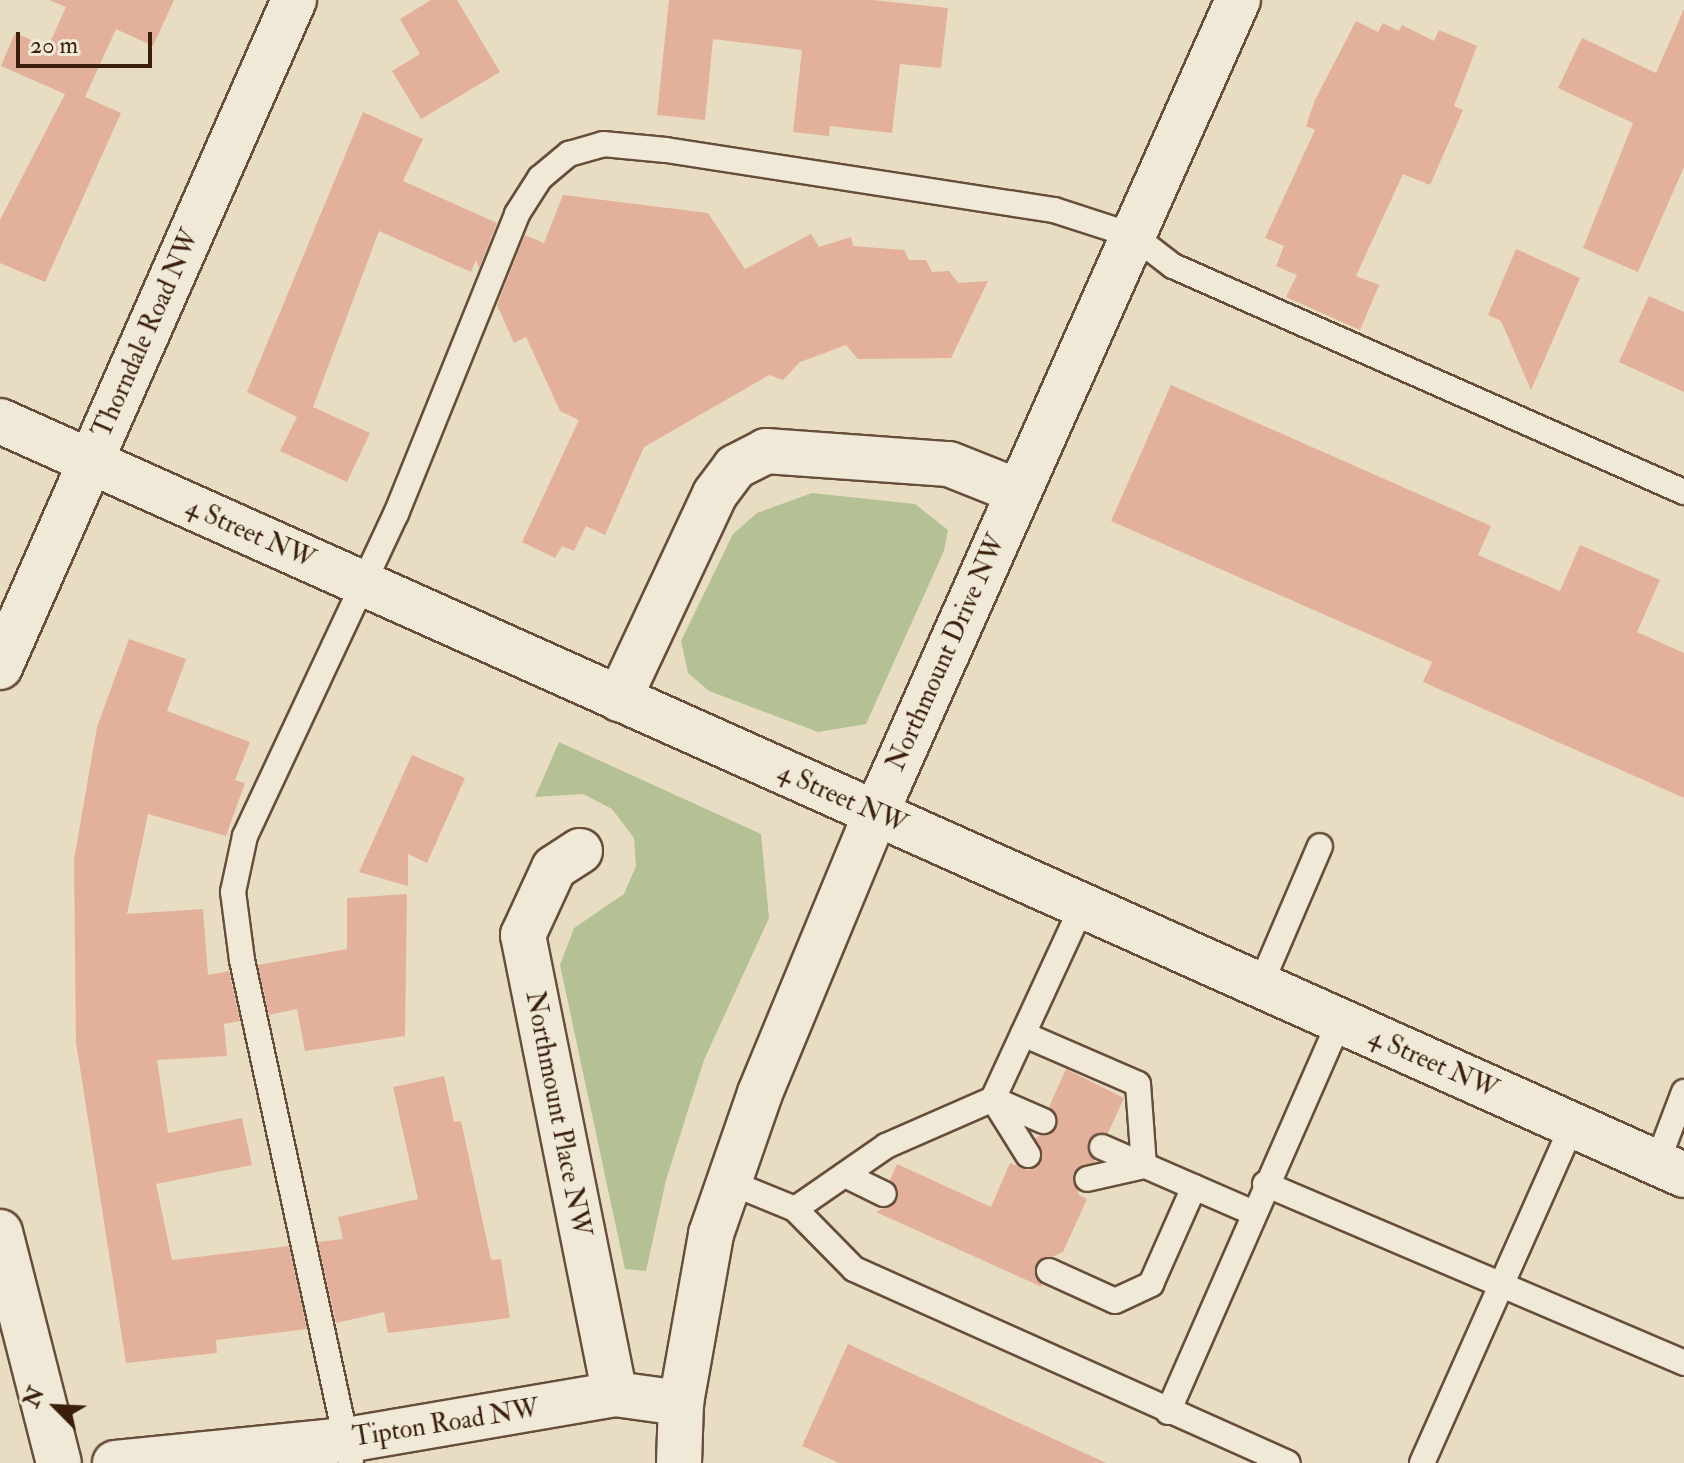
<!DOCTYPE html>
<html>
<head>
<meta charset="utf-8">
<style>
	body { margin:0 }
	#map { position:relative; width:1684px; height:1463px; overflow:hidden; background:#e8ddc3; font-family:"IM FELL Double Pica",serif }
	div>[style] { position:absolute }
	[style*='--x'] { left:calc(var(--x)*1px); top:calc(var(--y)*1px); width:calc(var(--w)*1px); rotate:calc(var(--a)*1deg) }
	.green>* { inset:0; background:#b5c194 }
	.building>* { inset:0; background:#e2b09b }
	.roads { filter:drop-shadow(2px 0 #664e3a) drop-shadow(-2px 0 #664e3a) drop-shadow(0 2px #664e3a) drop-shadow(0 -2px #664e3a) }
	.service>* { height:24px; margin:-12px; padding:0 12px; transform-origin:12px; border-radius:12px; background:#f0e9d8 }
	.minor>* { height:44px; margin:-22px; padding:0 22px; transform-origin:22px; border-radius:22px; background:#f0e9d8 }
	.tertiary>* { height:44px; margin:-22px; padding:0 22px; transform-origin:22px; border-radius:22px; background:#f0e9d8 }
	.secondary>* { height:44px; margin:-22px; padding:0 22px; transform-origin:22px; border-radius:22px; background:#f0e9d8 }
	span { translate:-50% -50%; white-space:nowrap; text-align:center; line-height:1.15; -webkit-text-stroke:7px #f0e9d8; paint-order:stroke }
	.street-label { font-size:26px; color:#3b1f0c }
	.north { position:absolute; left:16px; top:1367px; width:80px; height:80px; -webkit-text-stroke:6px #f0e9d8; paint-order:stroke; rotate:294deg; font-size:22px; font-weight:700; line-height:32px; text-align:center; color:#3b1f0c }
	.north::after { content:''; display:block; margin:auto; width:28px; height:36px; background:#3b1f0c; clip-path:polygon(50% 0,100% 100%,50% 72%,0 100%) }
	.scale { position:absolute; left:16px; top:32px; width:136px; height:36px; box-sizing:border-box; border:4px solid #3b1f0c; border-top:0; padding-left:10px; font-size:24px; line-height:28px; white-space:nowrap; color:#3b1f0c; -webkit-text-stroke:6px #f0e9d8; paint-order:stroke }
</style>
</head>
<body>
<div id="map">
	<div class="green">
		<div style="clip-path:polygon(812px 493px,915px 504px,948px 530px,944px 551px,866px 724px,818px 732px,709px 691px,688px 673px,681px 641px,733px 534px,757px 513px)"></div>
		<div style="clip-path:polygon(559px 742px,761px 834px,769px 918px,704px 1060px,666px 1180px,646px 1271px,625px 1269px,560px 965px,574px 928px,624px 894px,636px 866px,634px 838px,612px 809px,583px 794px,535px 797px)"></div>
	</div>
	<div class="building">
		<div style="clip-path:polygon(49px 0,174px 0,153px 46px,116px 29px,85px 97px,121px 113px,45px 282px,0 263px,0 220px,65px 94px,1px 66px,15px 33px,48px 47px,66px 7px)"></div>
		<div style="clip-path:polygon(431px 0,457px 0,500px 72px,421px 119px,392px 71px,420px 54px,400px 19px)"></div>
		<div style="clip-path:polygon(669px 0,872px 0,948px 8px,941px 68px,900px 64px,892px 133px,830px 126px,829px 136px,793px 132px,802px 50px,713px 39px,705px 120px,657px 115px)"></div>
		<div style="clip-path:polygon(1684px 9px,1684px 167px,1638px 272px,1583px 248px,1633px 123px,1558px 88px,1582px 38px,1656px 73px)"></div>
		<div style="clip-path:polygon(1356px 21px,1378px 32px,1383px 23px,1399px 31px,1402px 25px,1434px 41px,1439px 30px,1477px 46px,1454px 106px,1463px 110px,1430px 185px,1403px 174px,1356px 276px,1379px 285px,1360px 330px,1286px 297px,1297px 275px,1276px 266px,1284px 246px,1265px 238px,1315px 130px,1306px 126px,1315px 100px)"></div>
		<div style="clip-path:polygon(363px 112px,423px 139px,403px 181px,497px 223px,479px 268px,476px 260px,471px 272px,379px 231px,313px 407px,370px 433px,347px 482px,280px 451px,297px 417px,247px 392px)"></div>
		<div style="clip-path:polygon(563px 195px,708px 213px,745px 269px,811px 234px,819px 247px,851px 237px,853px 246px,904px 250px,909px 260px,926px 260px,932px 272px,949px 271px,958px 283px,988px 281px,951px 358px,858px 359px,846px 345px,800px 362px,783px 380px,769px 375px,644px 447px,605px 535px,586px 526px,574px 551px,562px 546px,555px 558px,522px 542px,579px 420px,560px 411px,526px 337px,514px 343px,497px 305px,525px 235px,544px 243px)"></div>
		<div style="clip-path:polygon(1516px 249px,1580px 278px,1531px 390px,1501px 321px,1488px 315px)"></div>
		<div style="clip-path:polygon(1649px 296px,1684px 312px,1684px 392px,1619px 362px)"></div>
		<div style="clip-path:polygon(1171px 385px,1491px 526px,1478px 555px,1560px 591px,1580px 545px,1660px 580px,1637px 632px,1684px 653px,1684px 798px,1423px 682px,1432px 662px,1111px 521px)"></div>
		<div style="clip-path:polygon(129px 639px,186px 659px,167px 711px,250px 742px,235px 780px,245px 783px,226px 836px,148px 814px,127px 914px,203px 909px,208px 975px,229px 971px,240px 1021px,224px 1024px,227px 1056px,157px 1060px,168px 1133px,242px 1118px,252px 1165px,156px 1184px,172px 1260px,289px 1246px,307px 1329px,216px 1340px,217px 1353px,126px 1363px,76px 1042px,74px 860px,97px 727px)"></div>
		<div style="clip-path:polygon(412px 755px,465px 778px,427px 863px,408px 854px,408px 886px,359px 872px)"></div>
		<div style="clip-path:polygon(407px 894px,405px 1036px,305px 1051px,297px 1009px,269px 1015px,258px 965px,347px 949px,347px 898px)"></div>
		<div style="clip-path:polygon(1066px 1069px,1124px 1098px,1108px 1133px,1089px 1140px,1095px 1162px,1073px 1174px,1079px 1195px,1087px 1199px,1063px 1252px,1036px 1264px,1042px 1287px,876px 1212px,898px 1200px,890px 1180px,897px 1164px,991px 1207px,1010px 1163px,1028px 1170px,1041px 1163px,1035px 1138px,1056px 1128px,1049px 1107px)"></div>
		<div style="clip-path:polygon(444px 1076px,454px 1122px,461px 1121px,491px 1260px,501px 1259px,510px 1318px,388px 1333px,384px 1312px,336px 1323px,318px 1242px,343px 1239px,338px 1217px,418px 1199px,393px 1087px)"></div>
		<div style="clip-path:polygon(848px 1344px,1106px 1463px,839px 1463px,802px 1446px)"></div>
	</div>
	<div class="roads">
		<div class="service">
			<div style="--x:1260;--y:986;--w:152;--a:-66.8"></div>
			<div style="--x:1023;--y:1034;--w:125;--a:23.5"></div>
			<div style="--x:1138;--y:1084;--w:82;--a:85.8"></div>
			<div style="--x:1144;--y:1166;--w:58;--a:167.2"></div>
			<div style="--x:993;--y:1099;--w:66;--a:58"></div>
			<div style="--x:993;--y:1099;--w:55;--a:23.7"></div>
			<div style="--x:1102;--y:1147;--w:166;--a:23.5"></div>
			<div style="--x:1657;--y:1163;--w:76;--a:-69.2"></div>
			<div style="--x:845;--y:1175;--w:43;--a:26"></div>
			<div style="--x:729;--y:1182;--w:71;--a:22.2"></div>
			<div style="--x:795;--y:1209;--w:84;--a:45.5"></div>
			<div style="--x:854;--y:1269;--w:475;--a:24.1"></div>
			<div style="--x:1265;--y:1184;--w:456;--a:23.1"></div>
			<div style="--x:795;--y:1209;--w:111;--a:-34.7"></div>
			<div style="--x:886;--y:1146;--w:117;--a:-23.7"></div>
			<div style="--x:993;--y:1099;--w:213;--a:-65.2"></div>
			<div style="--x:1049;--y:1271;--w:72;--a:24.4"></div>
			<div style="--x:1115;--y:1301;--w:40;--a:-25"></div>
			<div style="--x:1151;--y:1284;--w:106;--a:-66.1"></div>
			<div style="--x:1168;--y:1412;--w:426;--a:-66.3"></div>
			<div style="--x:351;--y:1463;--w:515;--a:-102.23"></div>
			<div style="--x:242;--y:960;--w:69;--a:-97.5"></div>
			<div style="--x:233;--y:892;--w:57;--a:-77.9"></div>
			<div style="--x:245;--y:836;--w:356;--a:-64.9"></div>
			<div style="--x:396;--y:514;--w:323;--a:-68"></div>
			<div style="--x:517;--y:214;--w:43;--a:-57.4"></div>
			<div style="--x:540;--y:178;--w:38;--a:-40"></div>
			<div style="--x:569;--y:154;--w:35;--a:-16"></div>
			<div style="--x:603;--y:144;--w:63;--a:5.4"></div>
			<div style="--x:666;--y:150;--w:393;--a:8.8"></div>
			<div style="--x:1054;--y:210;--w:84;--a:18"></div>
			<div style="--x:1134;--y:236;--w:49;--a:37.6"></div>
			<div style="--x:1173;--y:266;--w:559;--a:23.86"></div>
			<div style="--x:1422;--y:1463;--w:369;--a:-66"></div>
		</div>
		<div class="minor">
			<div style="--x:0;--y:667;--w:729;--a:-66.21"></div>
			<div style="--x:619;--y:699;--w:226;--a:-64.9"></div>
			<div style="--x:715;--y:494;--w:34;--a:-53"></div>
			<div style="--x:735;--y:467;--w:35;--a:-27"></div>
			<div style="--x:766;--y:451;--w:183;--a:4.1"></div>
			<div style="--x:949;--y:464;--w:73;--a:21.7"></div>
			<div style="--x:580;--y:851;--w:31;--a:147"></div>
			<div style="--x:554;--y:868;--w:74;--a:114.8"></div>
			<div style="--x:523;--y:935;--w:468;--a:78.7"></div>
			<div style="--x:0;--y:1232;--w:238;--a:75.7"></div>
			<div style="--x:115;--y:1463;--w:233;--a:-5.7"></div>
			<div style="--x:347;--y:1440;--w:272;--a:-9.7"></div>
			<div style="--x:615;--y:1394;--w:67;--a:7.8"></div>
		</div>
		<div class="tertiary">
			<div style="--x:679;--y:1463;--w:60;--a:-88.1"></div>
			<div style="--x:681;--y:1403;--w:172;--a:-79.9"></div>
			<div style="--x:711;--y:1234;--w:149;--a:-70.8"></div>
			<div style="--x:760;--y:1093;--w:303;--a:-67.5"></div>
			<div style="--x:876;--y:813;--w:890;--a:-66"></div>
		</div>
		<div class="secondary">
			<div style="--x:0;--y:421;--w:1845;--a:24.12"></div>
		</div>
	</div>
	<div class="street-label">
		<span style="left:147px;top:334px;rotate:-66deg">Thorndale Road NW</span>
		<span style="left:250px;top:534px;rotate:24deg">4 Street NW</span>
		<span style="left:947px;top:653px;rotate:-66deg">Northmount Drive NW</span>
		<span style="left:842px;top:799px;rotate:24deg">4 Street NW</span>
		<span style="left:1433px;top:1064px;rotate:24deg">4 Street NW</span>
		<span style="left:557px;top:1114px;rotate:79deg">Northmount Place NW</span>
		<span style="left:446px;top:1424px;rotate:-9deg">Tipton Road NW</span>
	</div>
	<div class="north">N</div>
	<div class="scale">20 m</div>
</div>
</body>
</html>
